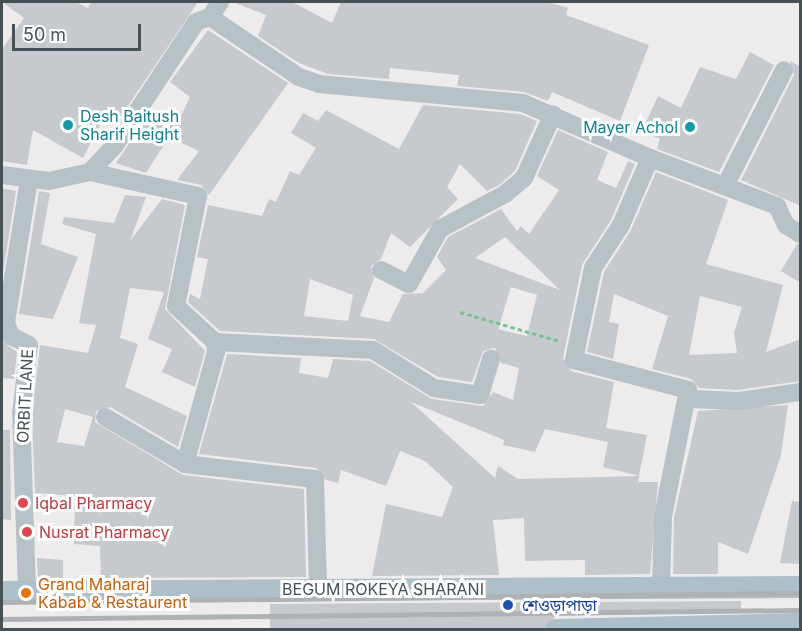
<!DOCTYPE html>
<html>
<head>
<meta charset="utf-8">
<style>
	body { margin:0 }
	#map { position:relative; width:802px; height:631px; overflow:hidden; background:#eeebec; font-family:Inter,"Noto Sans Bengali",sans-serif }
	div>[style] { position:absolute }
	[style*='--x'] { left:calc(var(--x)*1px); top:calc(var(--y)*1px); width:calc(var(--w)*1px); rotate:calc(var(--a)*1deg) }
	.building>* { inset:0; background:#c6c9cd }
	.path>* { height:3px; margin-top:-1.5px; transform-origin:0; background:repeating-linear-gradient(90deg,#78c392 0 4.5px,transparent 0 7.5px) }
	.minor>* { height:18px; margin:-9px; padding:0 9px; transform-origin:9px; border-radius:9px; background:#b7c2c6 }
	.major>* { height:22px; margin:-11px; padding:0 11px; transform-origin:11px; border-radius:11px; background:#adbfc8 }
	.rail>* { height:4.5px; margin:-2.25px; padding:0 2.25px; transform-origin:2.25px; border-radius:2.25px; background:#aeb2b5 }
	.dots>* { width:16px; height:16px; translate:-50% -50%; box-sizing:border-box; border:3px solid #fff; border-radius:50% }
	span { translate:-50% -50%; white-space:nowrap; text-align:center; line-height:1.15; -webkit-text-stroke:6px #fff; paint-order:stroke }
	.culture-label { font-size:16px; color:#0d838f }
	.left { translate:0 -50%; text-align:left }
	.right { translate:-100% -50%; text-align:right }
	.street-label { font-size:16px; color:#465156 }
	.health-label { font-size:16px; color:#be3a42 }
	.food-label { font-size:16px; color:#c56008 }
	.transit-label { font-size:16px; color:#164399 }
	.frame { position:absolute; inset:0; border:3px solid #465156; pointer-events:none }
	.scale { position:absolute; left:12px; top:24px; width:129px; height:27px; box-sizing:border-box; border:3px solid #465156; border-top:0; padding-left:8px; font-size:18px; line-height:21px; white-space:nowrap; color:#465156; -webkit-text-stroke:4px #fff; paint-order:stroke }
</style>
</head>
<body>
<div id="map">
	<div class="building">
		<div style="clip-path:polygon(2px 2px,76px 2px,88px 8px,91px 2px,198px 2px,119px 119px,106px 113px,83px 158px,33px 130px,27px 165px,2px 161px,2px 49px,24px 18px)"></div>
		<div style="clip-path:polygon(233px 2px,292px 2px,332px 23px,341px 2px,548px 2px,568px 8px,566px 15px,649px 45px,620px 121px,552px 92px,548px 101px,524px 92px,457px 86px,459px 75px,390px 68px,389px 79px,328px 74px,299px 63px,258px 36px,266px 15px)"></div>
		<div style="clip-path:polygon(208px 30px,288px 83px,209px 195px,201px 185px,177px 180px,199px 151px,169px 137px,146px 173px,116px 163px,150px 112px,178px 122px,190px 97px,170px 82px)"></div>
		<div style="clip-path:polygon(750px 52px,774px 65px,719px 172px,657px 149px,660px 139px,642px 131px,658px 96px,681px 108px,700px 67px,736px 79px)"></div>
		<div style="clip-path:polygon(790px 61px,801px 67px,801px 206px,741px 180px,794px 75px)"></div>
		<div style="clip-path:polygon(evenodd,423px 105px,520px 114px,537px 121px,515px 171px,499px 185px,487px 191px,460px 164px,447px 187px,458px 199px,410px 247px,391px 233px,381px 259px,371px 266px,374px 278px,360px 316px,389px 322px,403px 294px,423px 293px,446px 270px,437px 257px,448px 237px,501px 209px,517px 231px,521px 226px,529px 234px,559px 190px,537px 176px,558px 130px,608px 152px,597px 180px,616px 188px,628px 161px,635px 164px,611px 220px,582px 265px,563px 358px,571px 371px,614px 382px,606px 428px,647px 435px,639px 476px,603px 467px,608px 442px,545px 429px,535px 452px,503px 445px,504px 440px,411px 402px,495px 478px,498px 466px,518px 479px,639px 476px,638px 482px,658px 482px,650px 574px,585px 575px,585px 560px,525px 561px,524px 518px,493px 520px,499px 575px,372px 576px,386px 504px,442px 517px,453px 487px,425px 461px,400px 451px,386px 486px,341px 470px,338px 483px,326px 480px,316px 468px,199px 454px,227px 354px,301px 358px,299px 373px,328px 378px,333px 359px,370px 361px,432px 399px,483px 406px,493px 392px,513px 400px,519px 368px,501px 363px,495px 348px,483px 351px,472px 382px,438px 377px,374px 339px,220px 331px,188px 302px,190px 294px,200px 299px,208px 259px,197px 257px,208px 205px,262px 216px,269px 199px,276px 202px,290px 171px,299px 175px,316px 148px,291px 133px,303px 113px,318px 121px,326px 110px,399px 149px,423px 105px,505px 237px,529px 260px,560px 290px,475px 258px,505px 237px,423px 105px,310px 279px,353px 295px,348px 321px,304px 316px,310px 279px,423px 105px,511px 287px,537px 295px,527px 336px,498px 329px,511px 287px)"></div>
		<div style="clip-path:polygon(evenodd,656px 172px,728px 200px,706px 264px,783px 285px,766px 352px,801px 339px,801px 381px,738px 390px,699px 388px,691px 379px,652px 369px,668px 316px,614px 294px,609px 322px,619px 324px,613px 359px,587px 352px,604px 272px,631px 230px,656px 172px,700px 296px,742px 307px,734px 333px,737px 353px,689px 355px,700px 296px)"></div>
		<div style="clip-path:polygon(2px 188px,16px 191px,2px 279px)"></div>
		<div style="clip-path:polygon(39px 191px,50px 193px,41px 244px,78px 257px,53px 319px,19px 314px)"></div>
		<div style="clip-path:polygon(evenodd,125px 195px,146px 197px,130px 241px,162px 199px,185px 205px,165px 309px,205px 351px,195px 387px,162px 372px,172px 349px,148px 339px,164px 292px,130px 288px,120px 338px,138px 344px,125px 387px,187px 416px,178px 447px,110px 407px,96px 411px,95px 422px,183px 475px,304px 489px,306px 577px,101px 578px,100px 546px,74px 544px,75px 496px,35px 493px,32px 415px,40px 345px,88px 353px,96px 325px,79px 323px,96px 234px,62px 224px,64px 217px,114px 223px,125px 195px,65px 409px,93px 417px,84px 446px,57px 442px,65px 409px)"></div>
		<div style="clip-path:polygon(797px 244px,801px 245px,801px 283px,781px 271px)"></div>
		<div style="clip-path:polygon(2px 341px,17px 352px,14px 379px,2px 378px)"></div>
		<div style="clip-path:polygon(788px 405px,781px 455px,748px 554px,718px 542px,718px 574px,673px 574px,674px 517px,698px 411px)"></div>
		<div style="clip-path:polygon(2px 430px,10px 430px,11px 520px,2px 519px)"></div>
		<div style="clip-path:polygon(792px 501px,801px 502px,801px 564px,780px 563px)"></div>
		<div style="clip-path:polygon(37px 558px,63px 560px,63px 578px,38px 577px)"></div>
		<div style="clip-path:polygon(741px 601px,741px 612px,556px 616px,543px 630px,270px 630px,270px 604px)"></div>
	</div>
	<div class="path">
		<div style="--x:460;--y:312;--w:104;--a:16.2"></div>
	</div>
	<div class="minor">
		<div style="--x:210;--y:17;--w:107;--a:34"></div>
		<div style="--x:299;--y:77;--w:21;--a:19"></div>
		<div style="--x:319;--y:84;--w:205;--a:5.3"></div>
		<div style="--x:523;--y:103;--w:138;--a:23.4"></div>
		<div style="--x:650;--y:158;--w:73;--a:113.4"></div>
		<div style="--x:621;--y:225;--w:51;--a:123.1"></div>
		<div style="--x:593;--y:268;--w:94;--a:101.7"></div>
		<div style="--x:574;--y:360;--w:118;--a:14.7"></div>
		<div style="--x:688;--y:390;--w:128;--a:101.2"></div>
		<div style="--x:663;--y:516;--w:73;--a:91.6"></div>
		<div style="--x:650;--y:158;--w:136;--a:20.7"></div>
		<div style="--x:777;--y:206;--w:21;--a:65"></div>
		<div style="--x:786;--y:225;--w:17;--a:33"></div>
		<div style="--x:90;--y:172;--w:111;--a:12.5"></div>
		<div style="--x:198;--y:196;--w:112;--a:101.3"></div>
		<div style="--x:176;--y:306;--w:53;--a:42.7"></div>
		<div style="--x:215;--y:342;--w:10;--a:84"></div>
		<div style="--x:216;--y:352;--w:116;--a:105.5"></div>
		<div style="--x:185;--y:464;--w:131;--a:6.6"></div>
		<div style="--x:315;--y:479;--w:110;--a:88.4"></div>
		<div style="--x:2;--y:175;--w:47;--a:7.3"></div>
		<div style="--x:49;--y:181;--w:42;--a:-12.4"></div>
		<div style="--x:90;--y:172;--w:37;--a:-47"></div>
		<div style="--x:115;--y:145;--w:147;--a:-56.6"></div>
		<div style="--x:196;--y:22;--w:15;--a:-20"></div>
		<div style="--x:210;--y:17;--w:18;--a:-56"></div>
		<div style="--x:725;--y:186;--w:130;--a:-63"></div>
		<div style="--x:381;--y:270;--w:31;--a:27"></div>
		<div style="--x:409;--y:284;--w:63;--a:-60.6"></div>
		<div style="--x:440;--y:229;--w:74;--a:-28.3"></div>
		<div style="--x:505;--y:194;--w:25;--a:-40"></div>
		<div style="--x:524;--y:178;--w:70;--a:-65.6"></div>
		<div style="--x:215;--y:342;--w:158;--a:2.9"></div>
		<div style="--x:373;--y:350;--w:72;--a:31.9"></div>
		<div style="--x:434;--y:388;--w:47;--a:8.7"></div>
		<div style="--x:480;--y:395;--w:38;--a:-73"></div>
		<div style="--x:690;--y:399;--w:49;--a:2.3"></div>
		<div style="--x:739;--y:401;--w:62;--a:-8.4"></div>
		<div style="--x:105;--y:417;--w:93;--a:30.4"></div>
		<div style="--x:27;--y:591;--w:177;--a:-91.9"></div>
		<div style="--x:21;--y:414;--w:69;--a:-83.4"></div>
		<div style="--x:29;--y:345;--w:20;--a:-153"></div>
		<div style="--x:11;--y:336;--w:15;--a:-110"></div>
		<div style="--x:6;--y:322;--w:144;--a:-80.8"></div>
	</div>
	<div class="major">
		<div style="--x:2;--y:592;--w:798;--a:-0.36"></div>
		<div style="--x:556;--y:630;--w:244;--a:-1.4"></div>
	</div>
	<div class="rail">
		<div style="--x:2;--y:602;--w:798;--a:-0.65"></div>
		<div style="--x:2;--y:619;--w:798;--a:-0.65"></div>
	</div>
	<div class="dots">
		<div style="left:68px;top:125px;background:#0f9aa8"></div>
		<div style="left:690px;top:127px;background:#0f9aa8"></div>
		<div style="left:23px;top:503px;background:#e0444e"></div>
		<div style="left:27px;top:532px;background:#e0444e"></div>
		<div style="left:26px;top:593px;background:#e8710a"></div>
		<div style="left:508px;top:605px;background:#1a4fb4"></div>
	</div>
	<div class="culture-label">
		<span class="left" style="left:80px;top:125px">Desh Baitush<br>Sharif Height</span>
		<span class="right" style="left:678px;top:127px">Mayer Achol</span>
	</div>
	<div class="street-label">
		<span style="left:25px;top:396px;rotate:-87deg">ORBIT LANE</span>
		<span style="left:383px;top:589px">BEGUM ROKEYA SHARANI</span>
	</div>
	<div class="health-label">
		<span class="left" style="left:35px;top:503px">Iqbal Pharmacy</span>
		<span class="left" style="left:39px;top:532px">Nusrat Pharmacy</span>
	</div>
	<div class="food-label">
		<span class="left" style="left:38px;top:593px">Grand Maharaj<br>Kabab &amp; Restaurent</span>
	</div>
	<div class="transit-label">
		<span class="left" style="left:522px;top:605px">শেওড়াপাড়া</span>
	</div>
	<div class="frame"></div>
	<div class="scale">50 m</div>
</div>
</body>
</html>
